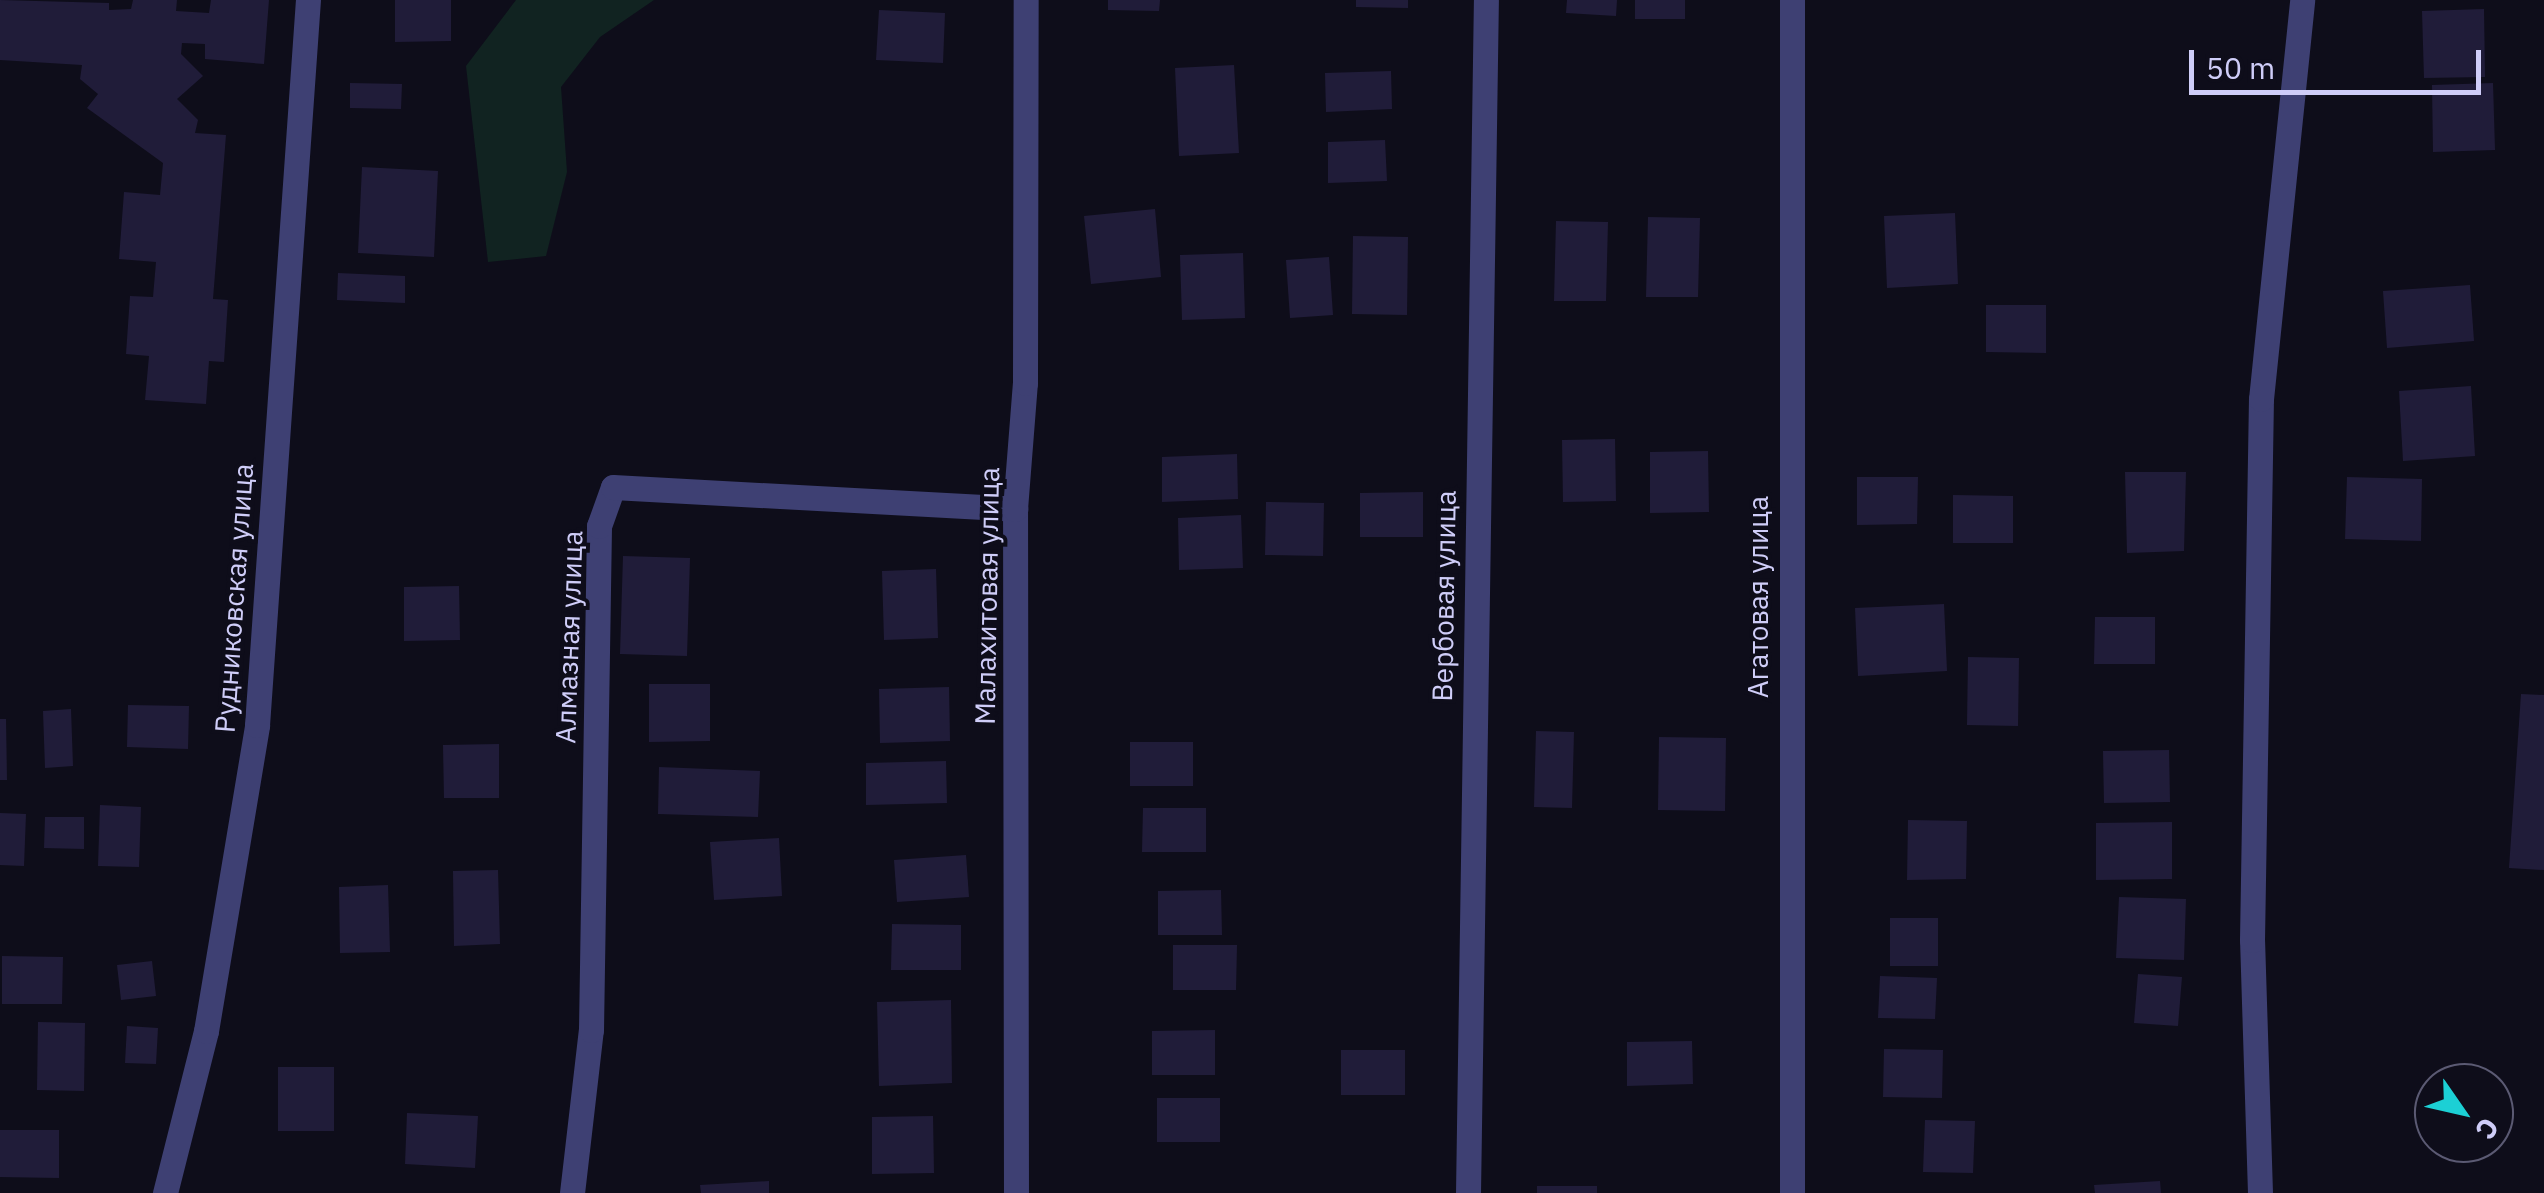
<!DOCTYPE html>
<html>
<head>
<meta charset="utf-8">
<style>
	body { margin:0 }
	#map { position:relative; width:2544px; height:1193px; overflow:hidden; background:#0e0d1a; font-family:"IBM Plex Sans",sans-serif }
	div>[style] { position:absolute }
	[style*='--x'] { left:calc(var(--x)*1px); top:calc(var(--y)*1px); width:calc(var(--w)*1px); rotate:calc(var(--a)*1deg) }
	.green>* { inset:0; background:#112321 }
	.building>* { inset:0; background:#201c39 }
	.street>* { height:25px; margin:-12.5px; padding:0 12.5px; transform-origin:12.5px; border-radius:12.5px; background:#3e4073 }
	span { translate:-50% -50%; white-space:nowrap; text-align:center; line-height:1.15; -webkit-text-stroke:8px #0e0d1a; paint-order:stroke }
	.street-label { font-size:28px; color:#cfcdf8 }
	.north { position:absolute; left:2414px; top:1063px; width:100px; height:100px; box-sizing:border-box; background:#0e0d1a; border:2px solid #5b5a73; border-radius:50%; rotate:124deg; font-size:28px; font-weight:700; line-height:40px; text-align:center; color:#cfcdf8 }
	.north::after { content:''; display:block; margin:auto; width:35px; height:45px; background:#1cd0d5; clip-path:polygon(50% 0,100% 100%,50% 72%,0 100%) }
	.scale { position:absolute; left:2189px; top:50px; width:292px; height:45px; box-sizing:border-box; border:5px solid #cfcdf8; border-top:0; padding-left:12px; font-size:30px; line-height:35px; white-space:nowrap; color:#cfcdf8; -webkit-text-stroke:8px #0e0d1a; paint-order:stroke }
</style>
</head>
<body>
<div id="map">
	<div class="green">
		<div style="clip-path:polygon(516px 0,654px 0,600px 37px,561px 87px,567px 172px,546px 256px,488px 262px,466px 66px)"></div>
	</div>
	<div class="building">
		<div style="clip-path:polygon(0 0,109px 3px,109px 10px,131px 9px,133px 0,177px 0,176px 11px,209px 13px,211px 0,269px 0,264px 64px,205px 59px,205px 44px,182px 43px,181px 54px,203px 76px,177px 99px,198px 120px,195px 133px,226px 135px,213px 299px,228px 300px,224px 362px,209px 361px,206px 404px,145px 400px,149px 356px,126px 354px,130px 296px,153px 297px,156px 262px,119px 259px,124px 192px,160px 195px,163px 163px,87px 108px,98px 94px,80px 79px,82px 65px,0 60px)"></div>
		<div style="clip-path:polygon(395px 0,451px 0,451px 41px,395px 42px)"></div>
		<div style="clip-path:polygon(1108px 0,1160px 0,1159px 11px,1108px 10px)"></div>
		<div style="clip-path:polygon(1356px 0,1408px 0,1408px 8px,1356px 7px)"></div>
		<div style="clip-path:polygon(1567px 0,1617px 0,1616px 16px,1566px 13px)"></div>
		<div style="clip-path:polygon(1635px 0,1685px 0,1685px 19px,1635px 19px)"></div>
		<div style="clip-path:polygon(2484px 9px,2485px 77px,2424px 78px,2422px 11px)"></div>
		<div style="clip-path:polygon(879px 10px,945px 13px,943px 63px,876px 60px)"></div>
		<div style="clip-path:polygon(1234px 65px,1239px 153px,1179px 156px,1175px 68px)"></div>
		<div style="clip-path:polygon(1391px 71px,1392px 109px,1326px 112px,1325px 73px)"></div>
		<div style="clip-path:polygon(350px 83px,402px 84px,401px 109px,350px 108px)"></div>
		<div style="clip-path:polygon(2493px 83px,2495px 150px,2433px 152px,2432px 85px)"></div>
		<div style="clip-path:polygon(1385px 140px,1387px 181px,1328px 183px,1328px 142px)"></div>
		<div style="clip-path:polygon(362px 167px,438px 171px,434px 257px,358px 253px)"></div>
		<div style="clip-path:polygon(1155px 209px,1161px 277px,1091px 284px,1084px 216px)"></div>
		<div style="clip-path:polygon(1955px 213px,1958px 284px,1887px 288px,1884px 216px)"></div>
		<div style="clip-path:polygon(1648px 217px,1700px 218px,1698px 297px,1646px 297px)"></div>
		<div style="clip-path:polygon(1556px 221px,1608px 222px,1606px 301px,1554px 301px)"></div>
		<div style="clip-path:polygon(1353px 236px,1408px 237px,1407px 315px,1352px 314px)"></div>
		<div style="clip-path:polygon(1243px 253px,1245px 318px,1182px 320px,1180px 255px)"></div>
		<div style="clip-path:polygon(1329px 257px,1333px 315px,1290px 318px,1286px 260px)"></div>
		<div style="clip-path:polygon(338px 273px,405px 276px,405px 303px,337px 300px)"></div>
		<div style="clip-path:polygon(2470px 285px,2474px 341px,2387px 348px,2383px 291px)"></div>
		<div style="clip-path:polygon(1986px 305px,2046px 305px,2046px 353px,1986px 352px)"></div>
		<div style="clip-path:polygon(2471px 386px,2475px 456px,2403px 461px,2399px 391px)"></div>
		<div style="clip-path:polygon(1615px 439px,1616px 501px,1563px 502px,1562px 440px)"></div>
		<div style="clip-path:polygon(1708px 451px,1709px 512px,1650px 513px,1650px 452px)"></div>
		<div style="clip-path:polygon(1237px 454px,1238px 499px,1162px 502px,1162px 457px)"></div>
		<div style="clip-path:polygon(2125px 472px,2186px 472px,2184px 551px,2127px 553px)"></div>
		<div style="clip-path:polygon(1857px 477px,1918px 477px,1917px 524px,1857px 525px)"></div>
		<div style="clip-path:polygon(2347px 477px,2422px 479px,2421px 541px,2345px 539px)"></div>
		<div style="clip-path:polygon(1423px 492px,1423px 537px,1360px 537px,1360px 493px)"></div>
		<div style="clip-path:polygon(1953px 495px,2013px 496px,2013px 543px,1953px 543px)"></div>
		<div style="clip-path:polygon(1266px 502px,1324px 503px,1323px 556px,1265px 555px)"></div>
		<div style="clip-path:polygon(1241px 515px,1243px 568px,1179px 570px,1178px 518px)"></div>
		<div style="clip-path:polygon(623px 556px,690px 558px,687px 656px,620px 654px)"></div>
		<div style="clip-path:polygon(936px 569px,938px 638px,884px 640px,882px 571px)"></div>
		<div style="clip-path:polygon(459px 586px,460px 640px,404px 641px,404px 587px)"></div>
		<div style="clip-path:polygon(1944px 604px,1947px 671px,1858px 676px,1855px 608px)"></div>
		<div style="clip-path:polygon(2095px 617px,2155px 617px,2155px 664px,2094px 664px)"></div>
		<div style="clip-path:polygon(1968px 657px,2019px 658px,2018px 726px,1967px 725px)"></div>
		<div style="clip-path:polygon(649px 684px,710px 684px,710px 741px,649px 742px)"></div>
		<div style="clip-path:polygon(949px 687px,950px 741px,880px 743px,879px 689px)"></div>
		<div style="clip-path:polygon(2521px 694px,2544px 695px,2544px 870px,2509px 868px)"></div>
		<div style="clip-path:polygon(128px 705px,189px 706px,188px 749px,127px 747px)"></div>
		<div style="clip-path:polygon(71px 709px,73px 766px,45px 768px,43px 711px)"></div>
		<div style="clip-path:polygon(0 719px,6px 719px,7px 780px,0 780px)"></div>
		<div style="clip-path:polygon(1536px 731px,1574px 732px,1572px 808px,1534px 807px)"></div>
		<div style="clip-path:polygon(1659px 737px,1726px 738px,1725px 811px,1658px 810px)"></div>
		<div style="clip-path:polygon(1130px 742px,1193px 742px,1193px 786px,1130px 786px)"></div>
		<div style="clip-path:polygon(499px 744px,499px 798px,444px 798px,443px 745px)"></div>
		<div style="clip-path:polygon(2169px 750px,2170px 802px,2104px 803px,2103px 751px)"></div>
		<div style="clip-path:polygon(946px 761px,947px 803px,866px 805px,866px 763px)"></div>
		<div style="clip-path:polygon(659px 767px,760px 771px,758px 817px,658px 814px)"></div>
		<div style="clip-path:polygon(100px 805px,141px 807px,139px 867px,98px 866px)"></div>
		<div style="clip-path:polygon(1143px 808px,1206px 808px,1206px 852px,1142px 852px)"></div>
		<div style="clip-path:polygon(0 813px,26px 814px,24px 866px,0 865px)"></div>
		<div style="clip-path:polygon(45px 817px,84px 817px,84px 849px,44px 848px)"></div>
		<div style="clip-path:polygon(1908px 820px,1967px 821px,1966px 879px,1907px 880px)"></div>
		<div style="clip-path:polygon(2172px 822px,2172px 879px,2096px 880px,2096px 823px)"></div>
		<div style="clip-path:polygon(779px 838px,782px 896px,714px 900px,710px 842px)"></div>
		<div style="clip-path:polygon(966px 855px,969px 897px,897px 902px,894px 860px)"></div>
		<div style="clip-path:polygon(498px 870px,500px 944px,454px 946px,453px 871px)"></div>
		<div style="clip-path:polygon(388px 885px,390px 952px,340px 953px,339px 887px)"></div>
		<div style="clip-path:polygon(1221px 890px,1222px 935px,1158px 935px,1158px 891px)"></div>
		<div style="clip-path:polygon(2119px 897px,2186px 899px,2184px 960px,2116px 958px)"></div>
		<div style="clip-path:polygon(1890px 918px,1938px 918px,1938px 966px,1890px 966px)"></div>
		<div style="clip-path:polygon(892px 924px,961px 925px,961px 970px,891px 970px)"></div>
		<div style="clip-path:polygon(1173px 945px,1237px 945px,1236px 990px,1173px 990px)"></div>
		<div style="clip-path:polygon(2px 956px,63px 957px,62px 1004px,2px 1004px)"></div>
		<div style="clip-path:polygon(152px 961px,156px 996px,121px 1000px,117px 965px)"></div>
		<div style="clip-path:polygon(2138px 974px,2182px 977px,2178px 1026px,2134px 1023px)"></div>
		<div style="clip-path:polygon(1880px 976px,1937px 978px,1935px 1019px,1878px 1018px)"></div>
		<div style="clip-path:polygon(951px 1000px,952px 1083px,879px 1086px,877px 1002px)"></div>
		<div style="clip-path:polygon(38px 1022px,85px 1023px,84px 1091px,37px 1090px)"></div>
		<div style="clip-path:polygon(127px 1026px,158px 1028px,156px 1064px,125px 1063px)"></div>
		<div style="clip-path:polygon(1215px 1030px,1215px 1075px,1152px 1075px,1152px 1031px)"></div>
		<div style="clip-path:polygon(1692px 1041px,1693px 1084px,1627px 1086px,1627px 1042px)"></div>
		<div style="clip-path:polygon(1884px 1049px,1943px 1050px,1942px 1098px,1883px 1097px)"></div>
		<div style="clip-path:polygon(1341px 1050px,1405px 1050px,1405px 1095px,1341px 1095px)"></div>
		<div style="clip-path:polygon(278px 1067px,334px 1067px,334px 1131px,278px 1131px)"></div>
		<div style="clip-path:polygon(1157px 1098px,1220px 1098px,1220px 1142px,1157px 1142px)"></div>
		<div style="clip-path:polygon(407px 1113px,478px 1116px,475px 1168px,405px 1164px)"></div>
		<div style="clip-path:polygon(933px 1116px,934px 1173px,872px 1174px,872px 1117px)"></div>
		<div style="clip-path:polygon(1925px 1120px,1975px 1121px,1973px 1173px,1923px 1172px)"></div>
		<div style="clip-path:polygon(0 1130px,59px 1130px,59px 1178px,0 1177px)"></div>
		<div style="clip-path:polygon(769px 1181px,769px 1193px,701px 1193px,700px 1185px)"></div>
		<div style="clip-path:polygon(2160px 1181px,2161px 1193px,2095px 1193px,2094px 1185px)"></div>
		<div style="clip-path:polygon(1537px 1186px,1597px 1186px,1597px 1193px,1537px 1193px)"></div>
	</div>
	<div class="street">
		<div style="--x:1792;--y:0;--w:1193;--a:90"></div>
		<div style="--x:165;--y:1193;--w:167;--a:-75.8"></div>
		<div style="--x:206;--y:1031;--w:310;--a:-80.5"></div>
		<div style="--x:257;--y:725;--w:727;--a:-85.98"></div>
		<div style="--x:572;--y:1193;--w:164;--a:-83.4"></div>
		<div style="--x:591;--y:1030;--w:504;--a:-89.09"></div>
		<div style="--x:599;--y:526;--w:41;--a:-70.3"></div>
		<div style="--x:613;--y:487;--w:403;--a:3.1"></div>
		<div style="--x:1016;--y:1193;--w:684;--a:-90.08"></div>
		<div style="--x:1015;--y:509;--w:126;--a:-85.5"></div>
		<div style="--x:1025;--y:383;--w:383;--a:-89.9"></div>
		<div style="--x:1468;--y:1193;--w:1193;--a:-89.14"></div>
		<div style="--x:2260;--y:1193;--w:253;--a:-91.8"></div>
		<div style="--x:2252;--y:940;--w:541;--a:-89.05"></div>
		<div style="--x:2261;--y:399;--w:401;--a:-84.1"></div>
	</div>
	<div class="street-label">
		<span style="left:987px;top:596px;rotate:-89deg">Малахитовая улица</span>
		<span style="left:1444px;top:596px;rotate:-89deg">Вербовая улица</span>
		<span style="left:1758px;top:597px;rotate:-90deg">Агатовая улица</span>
		<span style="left:234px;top:598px;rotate:-86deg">Рудниковская улица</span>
		<span style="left:569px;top:637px;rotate:-88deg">Алмазная улица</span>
	</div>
	<div class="north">С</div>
	<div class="scale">50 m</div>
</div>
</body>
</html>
